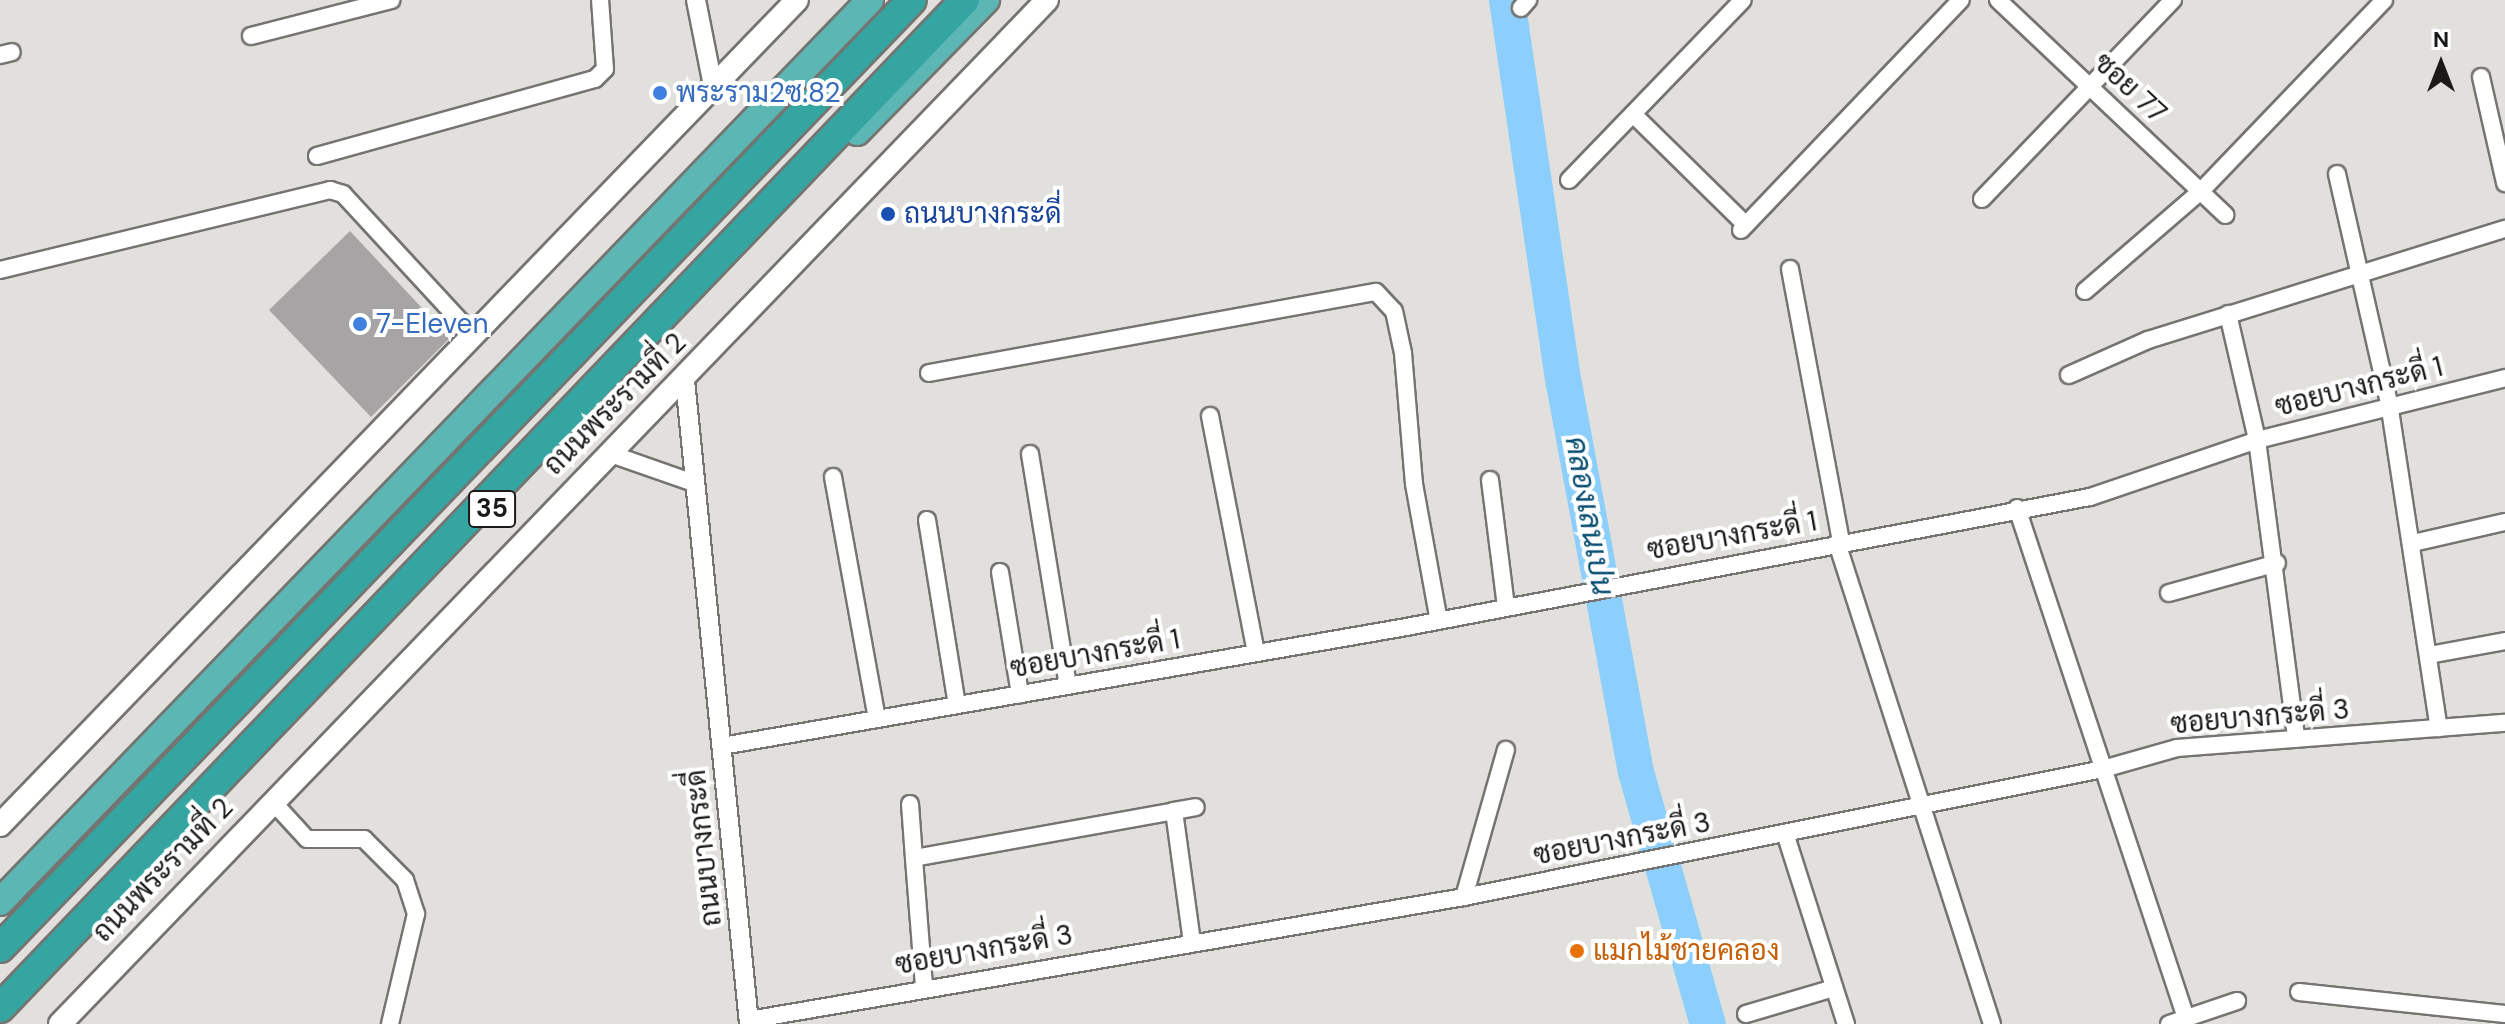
<!DOCTYPE html>
<html>
<head>
<meta charset="utf-8">
<style>
	body { margin:0 }
	#map { position:relative; width:2505px; height:1024px; overflow:hidden; background:#e2e0dd; font-family:"DM Sans",Sarabun,sans-serif }
	div>[style] { position:absolute }
	[style*='--x'] { left:calc(var(--x)*1px); top:calc(var(--y)*1px); width:calc(var(--w)*1px); rotate:calc(var(--a)*1deg) }
	.river>* { height:36px; margin:-18px; padding:0 18px; transform-origin:18px; border-radius:18px; background:#8ccffd }
	.building>* { inset:0; background:#a7a4a6 }
	.roads { filter:drop-shadow(2px 0 #757471) drop-shadow(-2px 0 #757471) drop-shadow(0 2px #757471) drop-shadow(0 -2px #757471) }
	.minor>* { height:16px; margin:-8px; padding:0 8px; transform-origin:8px; border-radius:8px; background:#fff }
	.tertiary>* { height:18px; margin:-9px; padding:0 9px; transform-origin:9px; border-radius:9px; background:#fff }
	.secondary>* { height:22px; margin:-11px; padding:0 11px; transform-origin:11px; border-radius:11px; background:#fff }
	.trunk>* { height:26px; margin:-13px; padding:0 13px; transform-origin:13px; border-radius:13px; background:#5cb7b4 }
	.motorway>* { height:28px; margin:-14px; padding:0 14px; transform-origin:14px; border-radius:14px; background:#34a5a1 }
	.dots>* { width:22px; height:22px; translate:-50% -50%; box-sizing:border-box; border:4px solid #fff; border-radius:50% }
	span { translate:-50% -50%; white-space:nowrap; text-align:center; line-height:1.15; -webkit-text-stroke:8px #fff; paint-order:stroke }
	.shield-label span { padding:2px 6px; background:#fff; border:2px solid; border-radius:6px; -webkit-text-stroke-width:0 }
	.shield-label { font-size:26px; color:#1b1a19; font-weight:700 }
	.street-label { font-size:28px; color:#1b1a19 }
	.shop-label { font-size:28px; color:#366cbe }
	.left { translate:0 -50%; text-align:left }
	.transit-label { font-size:28px; color:#164399 }
	.food-label { font-size:28px; color:#c56008 }
	.water-label { font-size:30px; color:#064d72; font-style:italic }
	.north { position:absolute; left:2401px; top:24px; width:80px; height:80px; -webkit-text-stroke:6px #fff; paint-order:stroke; rotate:0deg; font-size:22px; font-weight:700; line-height:32px; text-align:center; color:#1b1a19 }
	.north::after { content:''; display:block; margin:auto; width:28px; height:36px; background:#1b1a19; clip-path:polygon(50% 0,100% 100%,50% 72%,0 100%) }
</style>
</head>
<body>
<div id="map">
	<div class="river">
		<div style="--x:1507;--y:0;--w:388;--a:81.6"></div>
		<div style="--x:1564;--y:384;--w:395;--a:79.5"></div>
		<div style="--x:1636;--y:772;--w:262;--a:74.1"></div>
	</div>
	<div class="building">
		<div style="clip-path:polygon(350px 231px,450px 338px,371px 417px,269px 310px)"></div>
	</div>
	<div class="roads">
		<div class="minor">
			<div style="--x:1998;--y:0;--w:313;--a:43.4"></div>
			<div style="--x:1521;--y:8;--w:11;--a:-49"></div>
			<div style="--x:251;--y:36;--w:145;--a:-14.4"></div>
			<div style="--x:0;--y:55;--w:12;--a:-14"></div>
			<div style="--x:2481;--y:77;--w:109;--a:77.2"></div>
			<div style="--x:1633;--y:114;--w:158;--a:44.5"></div>
			<div style="--x:317;--y:156;--w:288;--a:-15.5"></div>
			<div style="--x:595;--y:79;--w:14;--a:-45"></div>
			<div style="--x:605;--y:69;--w:69;--a:-94.1"></div>
			<div style="--x:2337;--y:174;--w:235;--a:77.2"></div>
			<div style="--x:2389;--y:403;--w:329;--a:81.3"></div>
			<div style="--x:1569;--y:180;--w:250;--a:-46"></div>
			<div style="--x:1982;--y:199;--w:276;--a:-46.2"></div>
			<div style="--x:1741;--y:230;--w:318;--a:-46.3"></div>
			<div style="--x:1790;--y:269;--w:278;--a:79.4"></div>
			<div style="--x:0;--y:270;--w:340;--a:-13.6"></div>
			<div style="--x:330;--y:190;--w:14;--a:17"></div>
			<div style="--x:343;--y:194;--w:193;--a:47.3"></div>
			<div style="--x:2085;--y:291;--w:155;--a:-40.8"></div>
			<div style="--x:2202;--y:190;--w:263;--a:-46.2"></div>
			<div style="--x:2228;--y:314;--w:129;--a:77"></div>
			<div style="--x:2257;--y:440;--w:301;--a:82.5"></div>
			<div style="--x:929;--y:373;--w:454;--a:-10.3"></div>
			<div style="--x:1376;--y:292;--w:26;--a:47"></div>
			<div style="--x:1394;--y:311;--w:43;--a:77.9"></div>
			<div style="--x:1403;--y:353;--w:131;--a:85.2"></div>
			<div style="--x:1414;--y:484;--w:139;--a:79.7"></div>
			<div style="--x:2069;--y:375;--w:86;--a:-23.9"></div>
			<div style="--x:2148;--y:340;--w:374;--a:-17.3"></div>
			<div style="--x:1210;--y:416;--w:241;--a:79"></div>
			<div style="--x:611;--y:454;--w:88;--a:19.3"></div>
			<div style="--x:1030;--y:454;--w:234;--a:80.7"></div>
			<div style="--x:833;--y:477;--w:246;--a:79.7"></div>
			<div style="--x:1490;--y:480;--w:128;--a:82.8"></div>
			<div style="--x:2017;--y:508;--w:537;--a:71.67"></div>
			<div style="--x:927;--y:520;--w:187;--a:80.8"></div>
			<div style="--x:1837;--y:543;--w:505;--a:72.14"></div>
			<div style="--x:2413;--y:543;--w:94;--a:-12.9"></div>
			<div style="--x:1000;--y:572;--w:124;--a:80.7"></div>
			<div style="--x:2169;--y:593;--w:112;--a:-15.5"></div>
			<div style="--x:2429;--y:655;--w:77;--a:-10.4"></div>
			<div style="--x:722;--y:746;--w:689;--a:-9.86"></div>
			<div style="--x:1401;--y:628;--w:701;--a:-10.77"></div>
			<div style="--x:2090;--y:497;--w:176;--a:-18.8"></div>
			<div style="--x:2257;--y:440;--w:256;--a:-14"></div>
			<div style="--x:273;--y:802;--w:50;--a:47.4"></div>
			<div style="--x:307;--y:839;--w:57;--a:0"></div>
			<div style="--x:364;--y:839;--w:58;--a:45"></div>
			<div style="--x:405;--y:880;--w:36;--a:72"></div>
			<div style="--x:416;--y:914;--w:113;--a:103.3"></div>
			<div style="--x:910;--y:804;--w:54;--a:85.8"></div>
			<div style="--x:1174;--y:811;--w:22;--a:-10"></div>
			<div style="--x:1785;--y:833;--w:201;--a:72.3"></div>
			<div style="--x:1464;--y:897;--w:153;--a:-74.1"></div>
			<div style="--x:924;--y:986;--w:128;--a:-94.5"></div>
			<div style="--x:914;--y:858;--w:264;--a:-10.2"></div>
			<div style="--x:1174;--y:811;--w:132;--a:82.2"></div>
			<div style="--x:2299;--y:992;--w:207;--a:6.1"></div>
			<div style="--x:1746;--y:1014;--w:92;--a:-16.5"></div>
			<div style="--x:749;--y:1020;--w:726;--a:-9.76"></div>
			<div style="--x:1464;--y:897;--w:652;--a:-11.33"></div>
			<div style="--x:2103;--y:769;--w:77;--a:-15.8"></div>
			<div style="--x:2177;--y:748;--w:329;--a:-4.4"></div>
			<div style="--x:2169;--y:1024;--w:72;--a:-18.7"></div>
		</div>
		<div class="tertiary">
			<div style="--x:696;--y:0;--w:88;--a:78.8"></div>
			<div style="--x:685;--y:380;--w:647;--a:84.32"></div>
		</div>
		<div class="secondary">
			<div style="--x:0;--y:825;--w:1147;--a:-45.99"></div>
			<div style="--x:60;--y:1024;--w:1422;--a:-46.05"></div>
		</div>
		<div class="trunk">
			<div style="--x:857;--y:132;--w:185;--a:-45.7"></div>
			<div style="--x:0;--y:902;--w:1253;--a:-46.03"></div>
		</div>
		<div class="motorway">
			<div style="--x:0;--y:948;--w:1315;--a:-46.11"></div>
			<div style="--x:0;--y:1008;--w:1395;--a:-46.25"></div>
		</div>
	</div>
	<div class="dots">
		<div style="left:660px;top:93px;background:#3f7fe0"></div>
		<div style="left:888px;top:214px;background:#1a4fb4"></div>
		<div style="left:360px;top:324px;background:#3f7fe0"></div>
		<div style="left:1577px;top:951px;background:#e8710a"></div>
	</div>
	<div class="shield-label">
		<span style="left:492px;top:509px">35</span>
	</div>
	<div class="street-label">
		<span style="left:2130px;top:88px;rotate:43deg">ซอย 77</span>
		<span style="left:2359px;top:387px;rotate:-14deg">ซอยบางกระดี่ 1</span>
		<span style="left:615px;top:404px;rotate:-45deg">ถนนพระรามที่ 2</span>
		<span style="left:1732px;top:536px;rotate:-10deg">ซอยบางกระดี่ 1</span>
		<span style="left:1095px;top:654px;rotate:-10deg">ซอยบางกระดี่ 1</span>
		<span style="left:2260px;top:717px;rotate:-5deg">ซอยบางกระดี่ 3</span>
		<span style="left:1622px;top:839px;rotate:-11deg">ซอยบางกระดี่ 3</span>
		<span style="left:704px;top:848px;rotate:-96deg">ถนนบางกระดี่</span>
		<span style="left:163px;top:870px;rotate:-46deg">ถนนพระรามที่ 2</span>
		<span style="left:984px;top:950px;rotate:-10deg">ซอยบางกระดี่ 3</span>
	</div>
	<div class="shop-label">
		<span class="left" style="left:676px;top:93px">พระราม2ซ.82</span>
		<span class="left" style="left:376px;top:324px">7-Eleven</span>
	</div>
	<div class="transit-label">
		<span class="left" style="left:904px;top:214px">ถนนบางกระดี่</span>
	</div>
	<div class="food-label">
		<span class="left" style="left:1593px;top:951px">แมกไม้ชายคลอง</span>
	</div>
	<div class="water-label">
		<span style="left:1589px;top:516px;rotate:80deg">คลองเลนเปน</span>
	</div>
	<div class="north">N</div>
</div>
</body>
</html>
